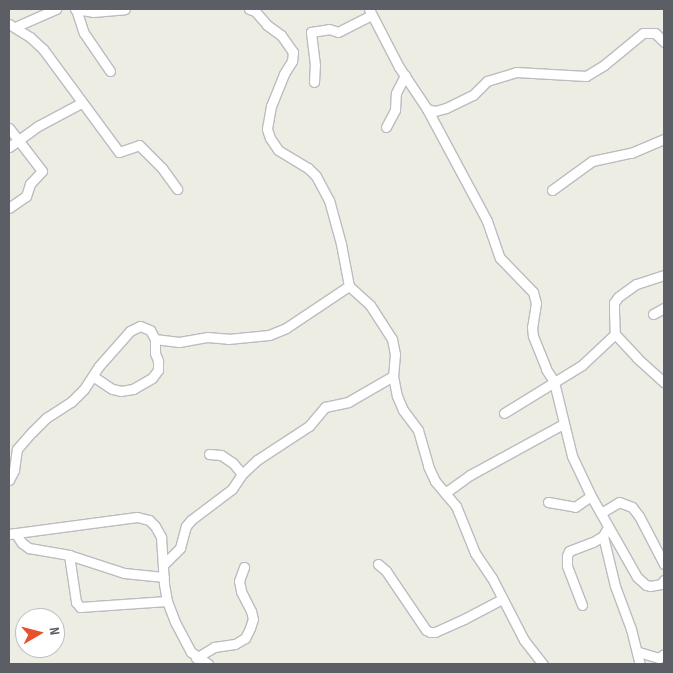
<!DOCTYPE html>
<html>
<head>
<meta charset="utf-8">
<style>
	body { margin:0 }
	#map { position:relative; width:673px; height:673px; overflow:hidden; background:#eeede3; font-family:"Sofia Sans Condensed",sans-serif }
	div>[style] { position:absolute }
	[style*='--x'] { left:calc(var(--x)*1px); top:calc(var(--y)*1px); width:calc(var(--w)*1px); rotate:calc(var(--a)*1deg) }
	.roads { filter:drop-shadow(1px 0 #bbbcc2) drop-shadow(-1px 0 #bbbcc2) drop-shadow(0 1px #bbbcc2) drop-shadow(0 -1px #bbbcc2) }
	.minor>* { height:9px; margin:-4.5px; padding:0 4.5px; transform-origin:4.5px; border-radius:4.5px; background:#fff }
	span { translate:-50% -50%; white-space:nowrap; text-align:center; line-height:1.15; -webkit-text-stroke:4.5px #fff; paint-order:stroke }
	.frame { position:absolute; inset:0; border:10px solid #5b5e64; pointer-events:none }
	.north { position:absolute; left:15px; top:608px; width:50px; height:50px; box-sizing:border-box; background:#fff; border:1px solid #bdbfc1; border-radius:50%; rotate:82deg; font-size:14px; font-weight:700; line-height:20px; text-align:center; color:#5b5e64 }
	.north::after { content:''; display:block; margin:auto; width:18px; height:22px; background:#e8512f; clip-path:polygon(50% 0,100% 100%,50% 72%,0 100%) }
</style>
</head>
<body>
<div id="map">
	<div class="roads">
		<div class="minor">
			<div style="--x:75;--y:9;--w:18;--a:9"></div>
			<div style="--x:93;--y:12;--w:32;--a:-5"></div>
			<div style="--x:76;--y:9;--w:25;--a:72"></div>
			<div style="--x:84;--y:33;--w:46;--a:55.6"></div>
			<div style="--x:249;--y:9;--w:6;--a:18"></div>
			<div style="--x:255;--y:11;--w:18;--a:49"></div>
			<div style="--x:267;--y:25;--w:17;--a:36"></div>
			<div style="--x:281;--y:35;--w:21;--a:55"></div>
			<div style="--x:293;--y:52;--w:9;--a:96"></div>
			<div style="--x:292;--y:61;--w:15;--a:122"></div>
			<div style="--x:284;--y:74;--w:35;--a:112"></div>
			<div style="--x:271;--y:106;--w:23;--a:100"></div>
			<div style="--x:267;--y:129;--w:9;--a:72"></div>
			<div style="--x:270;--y:138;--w:14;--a:56"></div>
			<div style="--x:278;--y:150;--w:35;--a:31"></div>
			<div style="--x:308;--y:168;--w:11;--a:45"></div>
			<div style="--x:316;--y:176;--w:27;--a:62"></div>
			<div style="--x:329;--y:200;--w:46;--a:74.7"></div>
			<div style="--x:341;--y:244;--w:43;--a:79.2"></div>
			<div style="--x:349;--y:286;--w:28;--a:42"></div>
			<div style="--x:370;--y:305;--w:40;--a:57.1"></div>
			<div style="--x:392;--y:339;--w:15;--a:79"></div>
			<div style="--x:395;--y:354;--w:22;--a:95"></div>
			<div style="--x:393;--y:376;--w:20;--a:79"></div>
			<div style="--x:397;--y:396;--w:15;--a:67"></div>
			<div style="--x:403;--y:410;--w:25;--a:53"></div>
			<div style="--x:418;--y:430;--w:37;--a:74"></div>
			<div style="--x:428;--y:466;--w:17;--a:65"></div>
			<div style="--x:435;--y:481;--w:33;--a:50"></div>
			<div style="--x:456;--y:506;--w:51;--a:68"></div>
			<div style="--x:475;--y:553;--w:30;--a:56"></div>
			<div style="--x:492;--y:578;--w:70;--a:62.7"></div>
			<div style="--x:524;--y:640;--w:31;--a:52"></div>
			<div style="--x:369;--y:9;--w:65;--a:62.7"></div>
			<div style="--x:399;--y:67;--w:50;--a:56.3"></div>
			<div style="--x:427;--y:109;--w:127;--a:61.8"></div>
			<div style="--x:487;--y:221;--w:39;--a:71"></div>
			<div style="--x:500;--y:258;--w:47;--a:45.9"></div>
			<div style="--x:533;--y:292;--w:11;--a:75"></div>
			<div style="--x:536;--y:303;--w:24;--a:99"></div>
			<div style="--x:532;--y:327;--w:9;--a:84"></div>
			<div style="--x:533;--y:336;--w:35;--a:68"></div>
			<div style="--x:546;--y:369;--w:15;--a:58"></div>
			<div style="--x:554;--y:382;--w:76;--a:76.3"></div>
			<div style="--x:572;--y:456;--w:44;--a:64.6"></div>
			<div style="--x:591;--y:496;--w:93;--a:60.4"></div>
			<div style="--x:637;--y:577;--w:12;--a:42"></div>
			<div style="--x:646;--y:585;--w:4;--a:14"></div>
			<div style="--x:650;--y:586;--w:11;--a:-10"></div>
			<div style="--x:661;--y:584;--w:5;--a:-53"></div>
			<div style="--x:9;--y:24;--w:25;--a:32"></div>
			<div style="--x:30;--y:37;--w:18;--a:43"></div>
			<div style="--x:43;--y:49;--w:128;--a:53.6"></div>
			<div style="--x:119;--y:152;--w:21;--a:-19"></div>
			<div style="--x:139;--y:145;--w:33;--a:45"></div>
			<div style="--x:162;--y:168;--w:26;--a:54"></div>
			<div style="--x:15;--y:27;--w:45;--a:-23.7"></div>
			<div style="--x:314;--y:82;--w:17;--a:-87"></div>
			<div style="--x:315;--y:65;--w:33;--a:-97"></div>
			<div style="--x:311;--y:32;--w:18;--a:-9"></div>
			<div style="--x:329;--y:29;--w:9;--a:18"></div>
			<div style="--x:338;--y:32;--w:37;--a:-27"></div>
			<div style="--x:427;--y:109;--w:8;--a:14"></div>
			<div style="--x:435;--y:111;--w:11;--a:-15"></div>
			<div style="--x:446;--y:108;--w:30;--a:-26"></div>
			<div style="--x:473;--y:95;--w:20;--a:-45"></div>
			<div style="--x:487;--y:81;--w:30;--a:-17"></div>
			<div style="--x:516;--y:72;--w:70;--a:3.3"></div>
			<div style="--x:586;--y:76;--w:21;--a:-31"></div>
			<div style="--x:604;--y:65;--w:50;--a:-39.4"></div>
			<div style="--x:643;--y:33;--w:12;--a:0"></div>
			<div style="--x:655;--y:33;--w:13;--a:45"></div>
			<div style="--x:386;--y:127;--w:19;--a:-62"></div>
			<div style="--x:395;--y:110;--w:17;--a:-87"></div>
			<div style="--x:396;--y:93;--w:20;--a:-63"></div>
			<div style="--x:9;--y:128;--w:54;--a:52.5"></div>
			<div style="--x:42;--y:171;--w:18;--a:133"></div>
			<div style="--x:30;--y:184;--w:13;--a:108"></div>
			<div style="--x:26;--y:196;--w:21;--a:145"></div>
			<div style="--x:9;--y:147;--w:36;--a:-36"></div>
			<div style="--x:38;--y:126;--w:49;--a:-28.1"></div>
			<div style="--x:552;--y:190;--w:49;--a:-35.9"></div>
			<div style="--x:592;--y:161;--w:40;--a:-12"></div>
			<div style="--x:631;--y:153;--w:36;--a:-23"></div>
			<div style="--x:664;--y:275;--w:29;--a:162"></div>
			<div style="--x:636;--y:284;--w:22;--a:144"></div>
			<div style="--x:618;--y:297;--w:7;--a:124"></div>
			<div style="--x:614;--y:303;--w:8;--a:90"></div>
			<div style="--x:614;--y:311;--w:23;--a:88"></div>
			<div style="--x:615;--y:334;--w:33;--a:47"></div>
			<div style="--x:637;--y:358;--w:36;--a:42"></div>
			<div style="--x:653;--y:314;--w:13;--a:-29"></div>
			<div style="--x:155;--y:339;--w:24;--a:7"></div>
			<div style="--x:179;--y:342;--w:28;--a:-10"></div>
			<div style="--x:207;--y:337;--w:21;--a:5"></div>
			<div style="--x:228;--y:339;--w:41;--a:-5.6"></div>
			<div style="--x:269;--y:335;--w:18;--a:-22"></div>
			<div style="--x:286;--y:328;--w:76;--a:-33.7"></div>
			<div style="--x:504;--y:413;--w:92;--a:-31.6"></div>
			<div style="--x:582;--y:365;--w:45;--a:-43.2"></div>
			<div style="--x:209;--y:454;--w:12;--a:5"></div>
			<div style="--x:221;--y:455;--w:14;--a:34"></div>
			<div style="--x:233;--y:463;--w:14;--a:51"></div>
			<div style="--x:9;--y:480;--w:11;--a:-63"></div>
			<div style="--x:14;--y:470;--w:21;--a:-82"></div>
			<div style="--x:17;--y:449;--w:23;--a:-49"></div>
			<div style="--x:32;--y:432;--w:20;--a:-45"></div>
			<div style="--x:46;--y:418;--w:30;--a:-33"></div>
			<div style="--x:71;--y:402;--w:18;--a:-45"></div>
			<div style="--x:84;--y:389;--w:27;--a:-57"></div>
			<div style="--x:99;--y:366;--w:47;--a:-48.5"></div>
			<div style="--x:130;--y:331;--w:11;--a:-27"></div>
			<div style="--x:140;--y:326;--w:11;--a:22"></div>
			<div style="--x:150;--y:330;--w:10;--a:61"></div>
			<div style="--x:155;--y:339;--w:14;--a:90"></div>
			<div style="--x:155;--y:353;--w:9;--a:69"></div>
			<div style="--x:158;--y:361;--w:9;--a:90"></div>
			<div style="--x:158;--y:370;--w:10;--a:127"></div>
			<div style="--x:152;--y:378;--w:22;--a:150"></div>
			<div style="--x:133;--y:389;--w:12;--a:171"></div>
			<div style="--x:121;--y:391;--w:9;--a:-167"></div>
			<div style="--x:112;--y:389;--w:22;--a:-146"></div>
			<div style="--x:445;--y:493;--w:31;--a:-36"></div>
			<div style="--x:470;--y:475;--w:106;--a:-28.7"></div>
			<div style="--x:548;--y:502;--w:27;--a:10"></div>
			<div style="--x:575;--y:507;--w:19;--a:-35"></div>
			<div style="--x:601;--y:513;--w:21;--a:-31"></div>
			<div style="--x:619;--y:502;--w:14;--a:21"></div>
			<div style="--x:632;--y:507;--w:11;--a:52"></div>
			<div style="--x:639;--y:516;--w:54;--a:62.5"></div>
			<div style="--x:608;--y:527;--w:10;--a:119"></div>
			<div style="--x:603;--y:536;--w:51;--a:76.5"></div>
			<div style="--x:615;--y:586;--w:46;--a:69.6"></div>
			<div style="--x:631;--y:629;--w:36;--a:76"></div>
			<div style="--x:15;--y:533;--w:12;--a:55"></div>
			<div style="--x:22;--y:543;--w:9;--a:36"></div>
			<div style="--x:29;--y:548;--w:41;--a:9.9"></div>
			<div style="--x:69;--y:555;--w:58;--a:18.1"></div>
			<div style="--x:124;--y:573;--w:40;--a:5.7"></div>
			<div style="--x:9;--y:534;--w:129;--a:-7.6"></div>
			<div style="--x:137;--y:517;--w:12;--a:14"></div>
			<div style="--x:149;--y:520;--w:8;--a:45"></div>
			<div style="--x:155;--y:526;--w:13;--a:61"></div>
			<div style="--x:161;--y:537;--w:47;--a:86.3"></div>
			<div style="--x:164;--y:584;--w:17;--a:80"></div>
			<div style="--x:167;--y:601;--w:22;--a:69"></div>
			<div style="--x:175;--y:622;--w:34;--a:62"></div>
			<div style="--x:191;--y:652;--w:21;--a:35"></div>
			<div style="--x:69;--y:555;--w:48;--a:81.5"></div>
			<div style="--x:76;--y:602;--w:6;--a:51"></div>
			<div style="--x:80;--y:607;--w:87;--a:-3.9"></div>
			<div style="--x:164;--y:564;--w:23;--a:-45"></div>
			<div style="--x:180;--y:548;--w:23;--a:-75"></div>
			<div style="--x:186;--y:526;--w:8;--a:-50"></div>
			<div style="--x:191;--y:520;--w:51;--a:-37.1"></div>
			<div style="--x:232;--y:489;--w:18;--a:-56"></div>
			<div style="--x:242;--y:474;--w:21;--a:-43"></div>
			<div style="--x:257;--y:460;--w:62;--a:-33.2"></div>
			<div style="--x:309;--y:426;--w:25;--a:-50"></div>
			<div style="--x:325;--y:407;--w:24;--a:-12"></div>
			<div style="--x:348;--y:402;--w:52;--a:-30"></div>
			<div style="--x:378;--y:564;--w:11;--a:41"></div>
			<div style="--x:386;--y:571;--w:71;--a:55.9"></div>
			<div style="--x:426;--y:630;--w:4;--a:27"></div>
			<div style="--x:430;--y:632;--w:5;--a:0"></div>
			<div style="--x:435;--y:632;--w:32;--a:-24"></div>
			<div style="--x:464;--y:619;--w:43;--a:-27.8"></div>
			<div style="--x:582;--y:605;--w:42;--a:-111"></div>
			<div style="--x:567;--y:566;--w:10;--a:-90"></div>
			<div style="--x:567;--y:556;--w:5;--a:-68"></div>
			<div style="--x:569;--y:551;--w:26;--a:-21"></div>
			<div style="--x:593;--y:542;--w:12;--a:-31"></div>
			<div style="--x:639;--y:652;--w:21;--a:17"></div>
			<div style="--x:659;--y:658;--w:6;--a:-39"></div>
			<div style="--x:196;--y:658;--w:21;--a:-31"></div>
			<div style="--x:214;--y:647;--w:21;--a:-8"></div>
			<div style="--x:235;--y:644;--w:12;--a:-31"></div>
			<div style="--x:245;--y:638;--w:11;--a:-63"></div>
			<div style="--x:250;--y:628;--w:9;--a:-72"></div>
			<div style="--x:253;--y:619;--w:8;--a:-104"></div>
			<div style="--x:251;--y:611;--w:22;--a:-117"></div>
			<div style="--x:241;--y:591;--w:10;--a:-101"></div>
			<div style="--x:239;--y:581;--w:15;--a:-70"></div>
		</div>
	</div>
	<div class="frame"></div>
	<div class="north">N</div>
</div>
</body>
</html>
